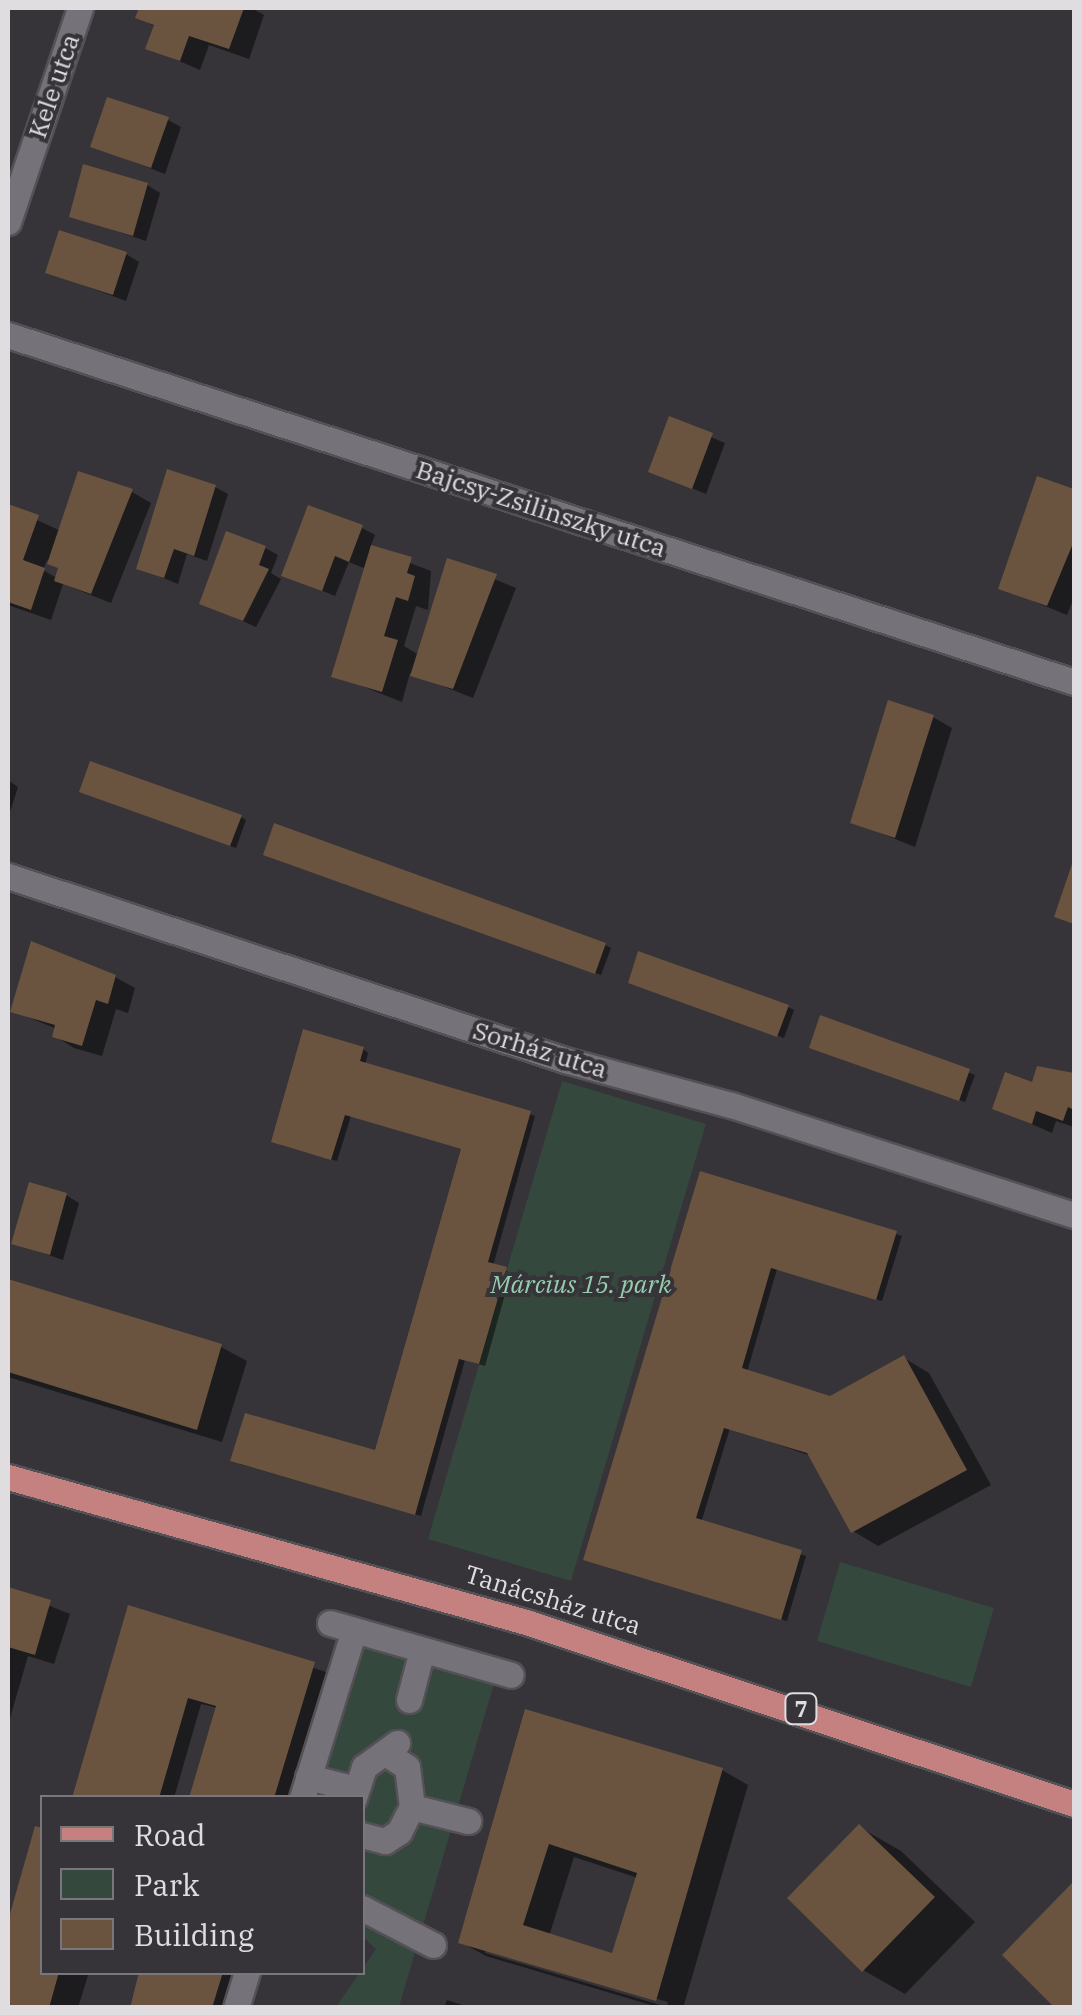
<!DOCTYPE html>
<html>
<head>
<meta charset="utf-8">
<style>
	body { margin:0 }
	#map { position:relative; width:1082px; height:2015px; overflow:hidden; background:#363339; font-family:"IBM Plex Serif",serif }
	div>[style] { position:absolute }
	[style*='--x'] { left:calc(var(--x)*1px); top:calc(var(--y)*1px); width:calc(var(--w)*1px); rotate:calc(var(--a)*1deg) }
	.green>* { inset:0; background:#35483d }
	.shadow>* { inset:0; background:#0007 }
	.building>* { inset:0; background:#6b543f }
	.roads { filter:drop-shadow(2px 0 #545156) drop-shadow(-2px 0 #545156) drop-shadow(0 2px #545156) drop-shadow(0 -2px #545156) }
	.pedestrian>* { height:25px; margin:-12.5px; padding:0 12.5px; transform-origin:12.5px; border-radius:12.5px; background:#767279 }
	.minor>* { height:25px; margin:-12.5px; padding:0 12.5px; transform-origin:12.5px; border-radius:12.5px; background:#767279 }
	.primary>* { height:25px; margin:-12.5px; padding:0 12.5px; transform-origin:12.5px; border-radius:12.5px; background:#c58080 }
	span { translate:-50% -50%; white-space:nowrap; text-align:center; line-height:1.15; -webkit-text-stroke:8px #363339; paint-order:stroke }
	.shield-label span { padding:2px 8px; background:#363339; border:2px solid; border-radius:8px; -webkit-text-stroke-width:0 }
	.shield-label { font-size:22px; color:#e0dde1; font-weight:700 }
	.street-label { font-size:25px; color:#e0dde1 }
	.park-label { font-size:25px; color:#95cead; font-style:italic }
	.frame { position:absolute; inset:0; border:10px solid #e0dde1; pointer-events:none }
	.legend { position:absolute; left:40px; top:1795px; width:325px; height:180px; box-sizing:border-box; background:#363339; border:2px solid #7a777c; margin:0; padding:12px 18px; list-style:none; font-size:30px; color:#e0dde1 }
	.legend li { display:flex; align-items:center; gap:20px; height:50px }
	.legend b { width:50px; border:2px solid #7a777c }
</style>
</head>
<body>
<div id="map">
	<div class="green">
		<div style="clip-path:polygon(562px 1081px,706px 1124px,571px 1581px,428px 1539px)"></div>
		<div style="clip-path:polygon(840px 1562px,994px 1608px,971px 1687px,817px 1641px)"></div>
		<div style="clip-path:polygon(340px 1621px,499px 1667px,399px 2007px,336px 2007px,376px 1949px,363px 1937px,362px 1798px,297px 1798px)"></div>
	</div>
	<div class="shadow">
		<div style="clip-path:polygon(141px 8px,251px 8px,264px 15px,249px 59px,209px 45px,200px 70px,149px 48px,156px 27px,138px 17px)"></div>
		<div style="clip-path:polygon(168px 120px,181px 127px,165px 174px,93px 146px)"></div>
		<div style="clip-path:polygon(147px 185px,160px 193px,146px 241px,72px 216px)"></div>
		<div style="clip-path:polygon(126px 254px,139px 262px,126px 301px,48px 272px)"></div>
		<div style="clip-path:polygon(671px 420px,725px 443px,706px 494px,651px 471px)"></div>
		<div style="clip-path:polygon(1038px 479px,1074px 491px,1074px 597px,1067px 615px,1001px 588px)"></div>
		<div style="clip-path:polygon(215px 487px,228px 494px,207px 561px,187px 554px,178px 584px,139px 568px)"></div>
		<div style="clip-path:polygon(evenodd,132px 492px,151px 503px,111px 603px,63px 584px,51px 620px,8px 605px,8px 507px,61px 531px,132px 492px,47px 560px,61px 569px,57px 578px,43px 570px,47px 560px)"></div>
		<div style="clip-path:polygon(362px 528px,375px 535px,370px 548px,431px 571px,428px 610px,416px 606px,404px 646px,419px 655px,449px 561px,516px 588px,473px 698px,410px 673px,402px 702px,334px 675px,366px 569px,349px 562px,335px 596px,284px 575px)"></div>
		<div style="clip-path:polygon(265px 548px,278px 555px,271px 573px,281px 579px,256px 627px,202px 603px)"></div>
		<div style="clip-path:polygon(933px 717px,952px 728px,915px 847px,853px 822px)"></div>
		<div style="clip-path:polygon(8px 780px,18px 787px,8px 818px)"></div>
		<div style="clip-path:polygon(88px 794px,241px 817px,246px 820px,236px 848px)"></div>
		<div style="clip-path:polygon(271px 857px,605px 945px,611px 948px,601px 975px)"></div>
		<div style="clip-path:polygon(115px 977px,135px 988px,128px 1013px,116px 1009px,102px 1056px,74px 1048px,55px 1036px,57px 1029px,13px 1011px)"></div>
		<div style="clip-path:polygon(636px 985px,788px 1007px,794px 1010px,784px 1038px)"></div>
		<div style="clip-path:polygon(821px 1019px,975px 1075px,965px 1102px,817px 1050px)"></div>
		<div style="clip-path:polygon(363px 1049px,368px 1053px,365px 1065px,535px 1116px,493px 1266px,511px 1273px,485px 1366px,465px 1360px,421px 1516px,239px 1464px,377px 1453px,464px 1150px,351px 1116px,337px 1161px,280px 1145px)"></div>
		<div style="clip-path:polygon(1039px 1069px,1074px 1078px,1074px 1127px,1056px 1121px,1052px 1133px,995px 1108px,1034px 1085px)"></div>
		<div style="clip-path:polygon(702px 1174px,902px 1236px,882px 1301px,777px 1269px,747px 1372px,830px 1398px,904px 1358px,929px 1373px,991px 1485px,878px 1546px,853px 1531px,811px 1456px,730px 1428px,701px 1523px,806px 1556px,787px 1621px,592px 1562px)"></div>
		<div style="clip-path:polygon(66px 1195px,79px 1203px,63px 1260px,14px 1243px)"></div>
		<div style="clip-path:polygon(8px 1282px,221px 1347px,247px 1361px,222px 1442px,8px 1377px)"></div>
		<div style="clip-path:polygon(8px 1589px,70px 1614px,54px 1664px,28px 1656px,8px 1725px)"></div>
		<div style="clip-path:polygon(130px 1608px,326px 1672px,289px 1798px,192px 1798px,218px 1708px,201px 1704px,174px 1798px,75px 1798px)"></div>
		<div style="clip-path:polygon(evenodd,526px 1713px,722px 1770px,748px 1785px,683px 2008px,661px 2008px,486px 1956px,461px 1942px,526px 1713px,574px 1857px,638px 1878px,613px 1956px,549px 1936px,574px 1857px,526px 1713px,485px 1948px,668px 2002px,667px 2007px,485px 1953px,485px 1948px)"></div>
		<div style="clip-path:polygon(859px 1827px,901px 1851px,975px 1922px,905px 1994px,863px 1970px)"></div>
		<div style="clip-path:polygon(37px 1829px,42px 1831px,42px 1972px,89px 1972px,78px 2008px,8px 2008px,8px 1930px)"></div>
		<div style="clip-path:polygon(1074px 1885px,1074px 2008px,1059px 2008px,1005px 1955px)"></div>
		<div style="clip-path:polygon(141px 1972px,252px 1972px,242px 2008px,132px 2008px)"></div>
		<div style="clip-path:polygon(447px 2000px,471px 2008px,444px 2008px)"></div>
	</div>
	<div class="building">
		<div style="clip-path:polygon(139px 8px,244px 8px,229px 49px,189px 36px,180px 61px,145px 49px,154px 25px,135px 18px)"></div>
		<div style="clip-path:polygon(107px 97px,169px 117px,151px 168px,90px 147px)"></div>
		<div style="clip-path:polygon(83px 164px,148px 183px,133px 236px,69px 217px)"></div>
		<div style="clip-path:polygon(59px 230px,127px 252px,113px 295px,45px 273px)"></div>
		<div style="clip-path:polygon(669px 416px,713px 433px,692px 489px,648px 472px)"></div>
		<div style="clip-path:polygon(167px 469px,216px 485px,194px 556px,174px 549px,164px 578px,136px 569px)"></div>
		<div style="clip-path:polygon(78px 471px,133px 489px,91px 594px,54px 581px,58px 568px,47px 564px)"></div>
		<div style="clip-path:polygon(1037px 476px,1074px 489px,1074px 541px,1047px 606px,998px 589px)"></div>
		<div style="clip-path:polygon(8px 504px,39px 515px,23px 560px,45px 568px,31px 610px,8px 602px)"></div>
		<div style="clip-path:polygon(308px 505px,363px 525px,349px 562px,335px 556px,322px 591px,281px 576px)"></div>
		<div style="clip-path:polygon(226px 531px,266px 546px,259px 565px,269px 569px,243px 621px,199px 604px)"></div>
		<div style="clip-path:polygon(371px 545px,412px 557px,407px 573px,415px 576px,408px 601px,396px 597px,384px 636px,398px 640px,382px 692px,331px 677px)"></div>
		<div style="clip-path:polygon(447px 558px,497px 574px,453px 689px,410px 676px)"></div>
		<div style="clip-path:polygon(888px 700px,934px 715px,895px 838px,850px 823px)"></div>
		<div style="clip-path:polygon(90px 761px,242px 815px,230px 846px,79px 792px)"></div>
		<div style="clip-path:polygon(274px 823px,606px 943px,595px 974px,263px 855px)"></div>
		<div style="clip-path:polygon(1074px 858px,1074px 924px,1054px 917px)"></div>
		<div style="clip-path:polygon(31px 941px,116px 975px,108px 1004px,96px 1000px,82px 1046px,52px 1037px,55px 1025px,10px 1012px)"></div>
		<div style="clip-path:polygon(638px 951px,789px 1005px,777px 1037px,628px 983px)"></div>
		<div style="clip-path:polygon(820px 1015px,970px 1069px,959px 1101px,809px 1048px)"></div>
		<div style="clip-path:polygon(303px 1029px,364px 1047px,360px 1061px,531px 1111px,488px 1262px,507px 1267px,479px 1364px,459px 1359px,415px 1515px,230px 1461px,245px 1413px,375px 1450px,461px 1149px,345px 1115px,331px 1160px,271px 1142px)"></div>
		<div style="clip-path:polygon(1037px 1066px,1074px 1073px,1074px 1110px,1068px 1107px,1063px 1121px,1036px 1111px,1032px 1124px,992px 1109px,1005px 1072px,1032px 1082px)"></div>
		<div style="clip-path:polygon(700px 1171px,897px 1231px,876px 1300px,771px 1268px,742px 1368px,830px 1396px,904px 1355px,967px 1470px,851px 1533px,807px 1453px,724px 1428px,696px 1518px,802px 1550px,781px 1620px,583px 1560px)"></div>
		<div style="clip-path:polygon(29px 1182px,67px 1193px,50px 1255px,11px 1244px)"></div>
		<div style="clip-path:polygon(8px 1279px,222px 1344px,197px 1430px,8px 1372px)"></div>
		<div style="clip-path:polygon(8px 1587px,51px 1600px,35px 1655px,8px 1647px)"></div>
		<div style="clip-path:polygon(128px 1605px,315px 1662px,274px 1798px,189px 1798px,216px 1706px,188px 1698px,159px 1798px,72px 1798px)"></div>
		<div style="clip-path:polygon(evenodd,525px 1709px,723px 1768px,656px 2001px,458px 1943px,525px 1709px,549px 1844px,637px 1873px,612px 1953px,523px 1925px,549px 1844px)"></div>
		<div style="clip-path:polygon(859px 1824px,935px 1897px,862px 1972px,787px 1898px)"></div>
		<div style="clip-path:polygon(35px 1826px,42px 1828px,42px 1972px,59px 1972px,49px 2008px,8px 2008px,8px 1921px)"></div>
		<div style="clip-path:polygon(1074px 1881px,1074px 2008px,1055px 2008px,1002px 1955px)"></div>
		<div style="clip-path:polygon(139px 1972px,223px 1972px,212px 2008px,130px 2008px)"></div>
	</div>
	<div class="roads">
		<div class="pedestrian">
			<div style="--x:330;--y:1623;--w:188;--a:16"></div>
			<div style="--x:409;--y:1700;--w:52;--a:-75.4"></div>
			<div style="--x:308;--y:1777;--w:49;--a:14"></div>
			<div style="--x:302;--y:1798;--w:176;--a:-72.8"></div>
			<div style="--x:354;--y:1798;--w:33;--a:-72"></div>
			<div style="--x:364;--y:1767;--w:41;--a:-36"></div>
			<div style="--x:412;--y:1807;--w:58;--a:14"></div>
			<div style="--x:362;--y:1835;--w:24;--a:15"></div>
			<div style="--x:385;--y:1841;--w:17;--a:-33"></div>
			<div style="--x:399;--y:1832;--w:28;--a:-63"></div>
			<div style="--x:412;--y:1807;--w:40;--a:-97.1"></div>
			<div style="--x:407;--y:1767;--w:24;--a:-147"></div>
			<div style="--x:362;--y:1908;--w:80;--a:27.5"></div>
			<div style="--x:236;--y:2008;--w:38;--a:-73"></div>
		</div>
		<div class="minor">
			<div style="--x:8;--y:222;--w:226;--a:-71.4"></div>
			<div style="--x:8;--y:335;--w:1121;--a:18.03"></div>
			<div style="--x:8;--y:876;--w:587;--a:18.28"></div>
			<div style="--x:565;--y:1060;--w:172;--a:15.2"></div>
			<div style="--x:731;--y:1105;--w:360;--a:17.8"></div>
		</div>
		<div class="primary">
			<div style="--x:8;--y:1477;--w:538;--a:15.64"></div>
			<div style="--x:526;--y:1622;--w:577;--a:18.37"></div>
		</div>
	</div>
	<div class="shield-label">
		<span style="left:801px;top:1709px">7</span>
	</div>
	<div class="street-label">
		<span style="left:54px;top:86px;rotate:-71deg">Kele utca</span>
		<span style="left:541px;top:509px;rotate:18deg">Bajcsy-Zsilinszky utca</span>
		<span style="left:540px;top:1050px;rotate:17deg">Sorház utca</span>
		<span style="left:553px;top:1600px;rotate:17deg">Tanácsház utca</span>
	</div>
	<div class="park-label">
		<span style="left:581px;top:1284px">Március 15. park</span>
	</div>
	<div class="frame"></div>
	<ul class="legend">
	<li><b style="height:12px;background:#c58080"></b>Road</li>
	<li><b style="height:28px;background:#35483d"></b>Park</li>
	<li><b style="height:28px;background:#6b543f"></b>Building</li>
	</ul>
</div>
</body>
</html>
